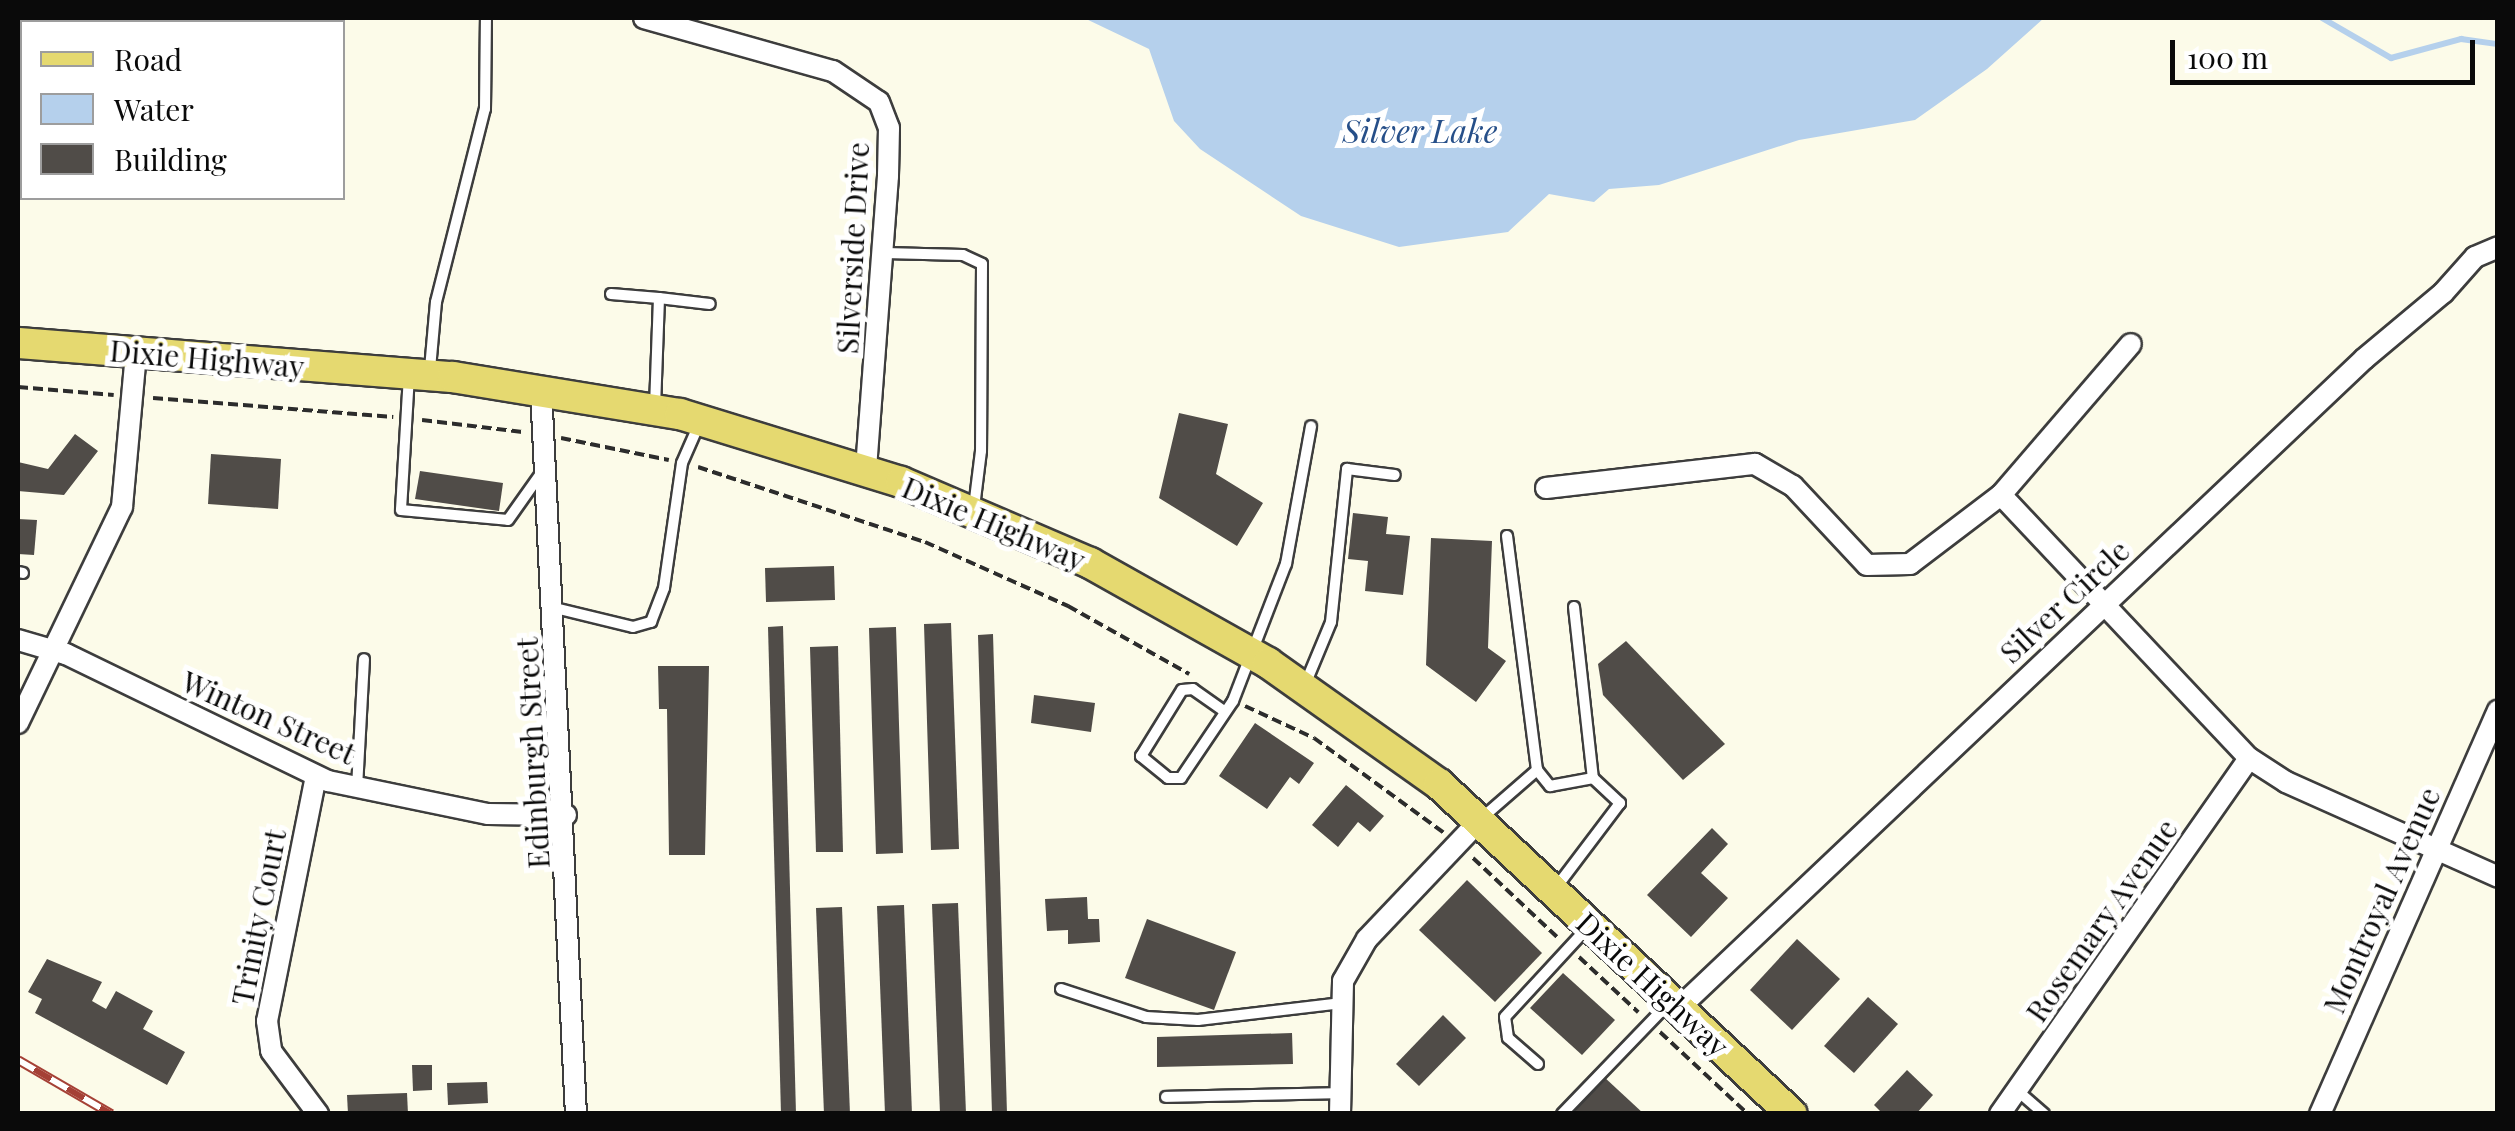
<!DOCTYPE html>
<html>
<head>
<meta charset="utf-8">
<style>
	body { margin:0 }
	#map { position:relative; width:2515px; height:1131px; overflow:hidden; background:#fcfbe9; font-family:"Playfair Display",serif }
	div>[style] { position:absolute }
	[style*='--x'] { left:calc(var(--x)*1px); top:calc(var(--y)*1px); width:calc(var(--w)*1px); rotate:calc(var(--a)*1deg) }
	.water>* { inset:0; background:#b5d0ec }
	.stream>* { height:6px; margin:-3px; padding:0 3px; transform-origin:3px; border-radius:3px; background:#b5d0ec }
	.building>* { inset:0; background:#504c48 }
	.path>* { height:4px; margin-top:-2px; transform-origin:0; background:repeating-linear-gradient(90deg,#2c2c2c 0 10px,transparent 0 15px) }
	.roads { filter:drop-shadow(2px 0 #3d3d3d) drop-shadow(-2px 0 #3d3d3d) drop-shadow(0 2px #3d3d3d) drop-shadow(0 -2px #3d3d3d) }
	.service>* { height:10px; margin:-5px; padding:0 5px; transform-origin:5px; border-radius:5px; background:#fff }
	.minor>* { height:20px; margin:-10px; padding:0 10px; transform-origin:10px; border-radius:10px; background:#fff }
	.primary>* { height:30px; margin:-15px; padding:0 15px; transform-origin:15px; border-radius:15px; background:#e5d970 }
	.rail>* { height:10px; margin-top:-5px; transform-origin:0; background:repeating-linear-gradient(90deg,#fff 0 19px,#a54036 0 38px); box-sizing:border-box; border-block:2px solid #a54036 }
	span { translate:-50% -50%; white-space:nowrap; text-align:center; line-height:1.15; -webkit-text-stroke:10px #fff; paint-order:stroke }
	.street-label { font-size:30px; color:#0a0a0a }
	.water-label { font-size:32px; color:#264f89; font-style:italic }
	.frame { position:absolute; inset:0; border:20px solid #0a0a0a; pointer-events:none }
	.legend { position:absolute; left:20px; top:20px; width:325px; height:180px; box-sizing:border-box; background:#fff; border:2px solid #9d9d9d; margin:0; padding:12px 18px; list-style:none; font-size:30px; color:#0a0a0a }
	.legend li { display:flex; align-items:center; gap:20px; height:50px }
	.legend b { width:50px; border:2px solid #9d9d9d }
	.scale { position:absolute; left:2170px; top:40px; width:305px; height:45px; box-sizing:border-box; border:5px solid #0a0a0a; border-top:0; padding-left:12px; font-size:30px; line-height:35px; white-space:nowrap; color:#0a0a0a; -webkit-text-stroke:8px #fff; paint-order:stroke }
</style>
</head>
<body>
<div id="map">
	<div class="water">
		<div style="clip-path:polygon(1084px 18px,2044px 18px,1987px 69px,1915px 120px,1799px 140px,1659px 185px,1609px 189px,1594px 202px,1549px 194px,1508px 232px,1399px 247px,1301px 216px,1200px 149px,1174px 121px,1149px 49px)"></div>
	</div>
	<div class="stream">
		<div style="--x:2322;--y:18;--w:80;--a:30.1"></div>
		<div style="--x:2391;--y:58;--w:73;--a:-15.2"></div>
		<div style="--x:2461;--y:39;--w:37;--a:8"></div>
	</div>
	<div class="building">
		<div style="clip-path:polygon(1179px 413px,1228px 424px,1216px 474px,1263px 503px,1237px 546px,1159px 498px)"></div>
		<div style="clip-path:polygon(75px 434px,98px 451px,64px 495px,18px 491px,18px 462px,48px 469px)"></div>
		<div style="clip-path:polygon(211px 454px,281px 459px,278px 509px,208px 504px)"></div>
		<div style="clip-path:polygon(420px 471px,503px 483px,499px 511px,415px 499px)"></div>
		<div style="clip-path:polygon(1353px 513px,1388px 517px,1386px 534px,1410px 536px,1403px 595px,1365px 591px,1368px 561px,1348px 559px)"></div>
		<div style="clip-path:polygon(18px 519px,37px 520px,34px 555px,18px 554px)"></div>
		<div style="clip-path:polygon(1431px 538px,1492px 541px,1488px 648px,1506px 661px,1476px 702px,1426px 665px)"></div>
		<div style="clip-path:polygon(834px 566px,835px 600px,766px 602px,765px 568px)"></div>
		<div style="clip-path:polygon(951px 623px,959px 849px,931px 850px,924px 624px)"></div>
		<div style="clip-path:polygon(783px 626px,796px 1114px,781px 1114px,768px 627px)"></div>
		<div style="clip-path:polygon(896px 627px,903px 853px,876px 854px,869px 628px)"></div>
		<div style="clip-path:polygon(993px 634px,1007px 1114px,992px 1114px,978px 635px)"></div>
		<div style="clip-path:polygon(1626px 641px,1725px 744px,1683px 780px,1603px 695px,1598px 664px)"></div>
		<div style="clip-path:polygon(838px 646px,843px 852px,816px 852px,810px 647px)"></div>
		<div style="clip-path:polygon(658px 666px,709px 666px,705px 855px,669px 855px,667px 709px,659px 709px)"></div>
		<div style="clip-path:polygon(1034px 695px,1095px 703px,1091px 732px,1031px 723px)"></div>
		<div style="clip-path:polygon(1255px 723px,1314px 763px,1299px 784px,1290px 777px,1267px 809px,1219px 776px)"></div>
		<div style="clip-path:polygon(1346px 785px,1384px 816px,1370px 832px,1358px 822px,1338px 847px,1312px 825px)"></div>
		<div style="clip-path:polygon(1712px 828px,1728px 844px,1701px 873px,1728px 898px,1691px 937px,1647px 895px)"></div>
		<div style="clip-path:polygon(1467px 880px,1542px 953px,1495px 1002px,1419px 930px)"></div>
		<div style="clip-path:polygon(1087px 897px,1088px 919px,1099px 919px,1100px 942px,1068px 944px,1068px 930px,1047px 931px,1045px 899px)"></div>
		<div style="clip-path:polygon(958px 903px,966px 1114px,940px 1114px,932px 904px)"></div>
		<div style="clip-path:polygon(904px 905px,912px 1114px,885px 1114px,877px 906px)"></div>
		<div style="clip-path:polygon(842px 907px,850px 1114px,824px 1114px,816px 908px)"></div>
		<div style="clip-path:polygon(1147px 919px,1236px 952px,1214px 1010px,1125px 978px)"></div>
		<div style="clip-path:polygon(1797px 939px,1840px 979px,1792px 1030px,1750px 990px)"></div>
		<div style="clip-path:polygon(47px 959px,102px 982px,92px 1001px,106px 1009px,116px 991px,153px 1011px,143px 1029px,185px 1052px,167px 1085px,35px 1013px,42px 999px,28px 992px)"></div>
		<div style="clip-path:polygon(1563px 973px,1615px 1020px,1582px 1055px,1530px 1008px)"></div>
		<div style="clip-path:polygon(1868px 997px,1898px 1024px,1854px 1073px,1824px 1046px)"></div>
		<div style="clip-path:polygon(1443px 1015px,1466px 1038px,1419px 1086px,1396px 1064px)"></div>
		<div style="clip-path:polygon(1292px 1033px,1293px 1064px,1157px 1067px,1157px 1037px)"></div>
		<div style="clip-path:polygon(412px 1065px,432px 1065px,432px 1090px,413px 1091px)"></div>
		<div style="clip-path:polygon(1907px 1070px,1933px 1095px,1916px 1114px,1883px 1114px,1874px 1105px)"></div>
		<div style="clip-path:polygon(1603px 1076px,1644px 1114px,1568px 1114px)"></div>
		<div style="clip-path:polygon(487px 1082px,488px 1103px,448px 1105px,447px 1083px)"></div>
		<div style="clip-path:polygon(407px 1093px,408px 1114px,348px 1114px,347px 1095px)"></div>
	</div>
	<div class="path">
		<div style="--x:18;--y:387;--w:96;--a:4.8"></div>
		<div style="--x:153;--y:398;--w:241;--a:4.5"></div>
		<div style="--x:422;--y:420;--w:101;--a:6.8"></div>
		<div style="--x:561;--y:438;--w:110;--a:11.5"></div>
		<div style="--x:698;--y:467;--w:239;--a:18.3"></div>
		<div style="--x:925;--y:542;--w:157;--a:24.1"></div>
		<div style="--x:1068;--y:606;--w:139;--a:29.3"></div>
		<div style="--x:1245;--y:706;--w:76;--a:24.9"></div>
		<div style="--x:1314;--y:738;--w:160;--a:36.1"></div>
		<div style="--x:1473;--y:858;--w:115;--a:43.2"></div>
		<div style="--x:1579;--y:957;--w:81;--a:43"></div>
		<div style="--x:1660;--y:1032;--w:120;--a:43"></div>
	</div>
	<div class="roads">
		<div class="service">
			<div style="--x:885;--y:253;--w:78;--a:1.5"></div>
			<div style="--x:963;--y:255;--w:21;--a:25"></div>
			<div style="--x:982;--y:264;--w:187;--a:90.3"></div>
			<div style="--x:981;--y:451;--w:56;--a:97.1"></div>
			<div style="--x:611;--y:294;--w:48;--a:4.8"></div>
			<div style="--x:659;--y:298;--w:111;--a:92.1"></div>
			<div style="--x:659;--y:298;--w:51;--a:6.7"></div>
			<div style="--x:430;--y:369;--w:67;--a:-84.9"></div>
			<div style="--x:436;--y:302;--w:199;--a:-75.8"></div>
			<div style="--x:485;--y:109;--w:91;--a:-89.4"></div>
			<div style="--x:409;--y:375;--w:135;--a:93.4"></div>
			<div style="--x:401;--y:510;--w:107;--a:5.3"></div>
			<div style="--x:508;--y:520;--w:59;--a:-54.7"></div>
			<div style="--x:18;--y:572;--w:5;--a:11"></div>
			<div style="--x:1574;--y:607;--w:172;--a:83.7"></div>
			<div style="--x:555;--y:608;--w:80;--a:13.7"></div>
			<div style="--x:633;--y:627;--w:19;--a:-16"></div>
			<div style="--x:651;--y:622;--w:36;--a:-69"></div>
			<div style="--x:664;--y:588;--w:126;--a:-81.8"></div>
			<div style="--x:682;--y:463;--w:45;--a:-66.3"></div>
			<div style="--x:1304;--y:687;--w:70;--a:-67.4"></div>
			<div style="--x:1331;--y:622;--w:154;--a:-84"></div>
			<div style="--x:1347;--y:469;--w:48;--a:7.1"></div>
			<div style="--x:1224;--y:711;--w:38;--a:-145"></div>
			<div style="--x:1193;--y:689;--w:11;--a:175"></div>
			<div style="--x:1182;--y:690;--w:78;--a:121.8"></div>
			<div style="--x:1141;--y:756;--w:35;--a:39"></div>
			<div style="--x:1168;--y:778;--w:13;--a:0"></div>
			<div style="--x:1181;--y:778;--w:93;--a:-56"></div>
			<div style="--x:1233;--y:701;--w:147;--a:-68.9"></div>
			<div style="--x:1286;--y:564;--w:140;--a:-79.7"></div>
			<div style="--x:1537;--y:770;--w:21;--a:51"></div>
			<div style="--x:1550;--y:786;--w:44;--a:-10.5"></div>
			<div style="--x:1593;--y:778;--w:37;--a:43"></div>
			<div style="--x:1620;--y:803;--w:108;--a:127.1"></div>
			<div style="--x:357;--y:788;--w:129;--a:-86.9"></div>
			<div style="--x:1483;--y:817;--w:72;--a:-41"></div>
			<div style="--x:1537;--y:770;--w:236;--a:-97.3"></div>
			<div style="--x:1061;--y:989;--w:89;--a:18.2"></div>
			<div style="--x:1146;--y:1017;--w:52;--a:3.3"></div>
			<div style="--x:1198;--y:1020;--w:145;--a:-6.7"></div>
			<div style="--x:1538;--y:1064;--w:40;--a:-139"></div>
			<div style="--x:1508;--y:1038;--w:21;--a:-98"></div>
			<div style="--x:1505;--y:1017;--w:124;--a:-47.3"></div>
			<div style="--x:2019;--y:1092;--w:33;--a:41"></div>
			<div style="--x:1166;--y:1097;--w:174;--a:-1.3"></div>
			<div style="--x:1562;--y:1114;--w:151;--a:-46.1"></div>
		</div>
		<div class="minor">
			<div style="--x:644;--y:18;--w:196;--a:15.7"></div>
			<div style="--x:833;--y:71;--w:55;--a:34"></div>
			<div style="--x:879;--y:102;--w:28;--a:69"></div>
			<div style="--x:889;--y:128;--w:48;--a:91.2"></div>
			<div style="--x:888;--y:176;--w:295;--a:94.3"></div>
			<div style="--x:541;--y:389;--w:726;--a:87.24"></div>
			<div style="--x:1546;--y:488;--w:210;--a:-6.6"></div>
			<div style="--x:1755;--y:464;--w:44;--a:30.1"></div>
			<div style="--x:1793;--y:486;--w:108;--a:46.9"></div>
			<div style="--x:1867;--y:565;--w:43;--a:-1.3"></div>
			<div style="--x:1910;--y:564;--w:114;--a:-37.2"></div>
			<div style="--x:2001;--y:495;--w:199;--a:-49.3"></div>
			<div style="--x:2001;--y:495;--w:361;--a:46.7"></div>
			<div style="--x:2249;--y:758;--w:44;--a:33"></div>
			<div style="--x:2286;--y:782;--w:232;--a:24.1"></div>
			<div style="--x:18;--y:640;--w:50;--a:16.3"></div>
			<div style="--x:66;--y:654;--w:291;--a:25.9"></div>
			<div style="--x:328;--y:781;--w:163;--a:11.7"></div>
			<div style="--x:488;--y:814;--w:78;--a:0.7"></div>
			<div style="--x:18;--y:723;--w:240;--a:-64.3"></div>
			<div style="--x:122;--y:507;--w:156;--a:-84.8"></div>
			<div style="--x:316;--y:776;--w:250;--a:101.3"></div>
			<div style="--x:267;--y:1021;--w:30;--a:82"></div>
			<div style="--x:271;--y:1051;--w:79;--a:53.3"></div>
			<div style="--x:1679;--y:1008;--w:944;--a:-43.45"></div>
			<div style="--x:2364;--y:359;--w:103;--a:-39.9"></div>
			<div style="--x:2443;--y:293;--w:48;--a:-48.4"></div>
			<div style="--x:2475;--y:257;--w:25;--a:-23"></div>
			<div style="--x:1340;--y:1114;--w:133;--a:-88.7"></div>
			<div style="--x:1343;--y:981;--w:48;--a:-60.3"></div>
			<div style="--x:1367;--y:939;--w:163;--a:-46.5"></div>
			<div style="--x:2000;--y:1114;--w:434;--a:-55"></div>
			<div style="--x:2320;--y:1114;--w:441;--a:-66.2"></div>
		</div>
		<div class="primary">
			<div style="--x:18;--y:343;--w:436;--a:4.5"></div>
			<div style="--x:453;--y:377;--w:230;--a:9.3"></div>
			<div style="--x:680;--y:414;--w:231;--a:17.1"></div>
			<div style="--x:901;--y:482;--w:206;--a:23.2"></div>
			<div style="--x:1090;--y:563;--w:204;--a:29.3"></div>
			<div style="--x:1268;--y:663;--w:209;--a:35.3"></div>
			<div style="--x:1439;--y:784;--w:483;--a:43.1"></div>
		</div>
	</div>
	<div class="rail">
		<div style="--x:18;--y:1060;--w:108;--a:30.1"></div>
	</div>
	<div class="street-label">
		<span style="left:852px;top:248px;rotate:-87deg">Silverside Drive</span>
		<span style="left:207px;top:358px;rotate:5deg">Dixie Highway</span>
		<span style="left:994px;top:523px;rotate:23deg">Dixie Highway</span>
		<span style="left:2064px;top:601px;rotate:-43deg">Silver Circle</span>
		<span style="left:269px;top:717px;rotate:24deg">Winton Street</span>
		<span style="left:532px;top:753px;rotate:-93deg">Edinburgh Street</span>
		<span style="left:2381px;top:900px;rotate:-66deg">Montroyal Avenue</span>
		<span style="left:258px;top:917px;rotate:-79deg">Trinity Court</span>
		<span style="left:2101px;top:920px;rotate:-55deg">Rosemary Avenue</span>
		<span style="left:1653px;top:984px;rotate:43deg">Dixie Highway</span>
	</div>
	<div class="water-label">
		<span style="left:1420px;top:130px">Silver Lake</span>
	</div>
	<div class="frame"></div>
	<ul class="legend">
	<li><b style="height:12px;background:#e5d970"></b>Road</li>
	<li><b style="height:28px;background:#b5d0ec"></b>Water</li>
	<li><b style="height:28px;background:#504c48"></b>Building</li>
	</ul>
	<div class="scale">100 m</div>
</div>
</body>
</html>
